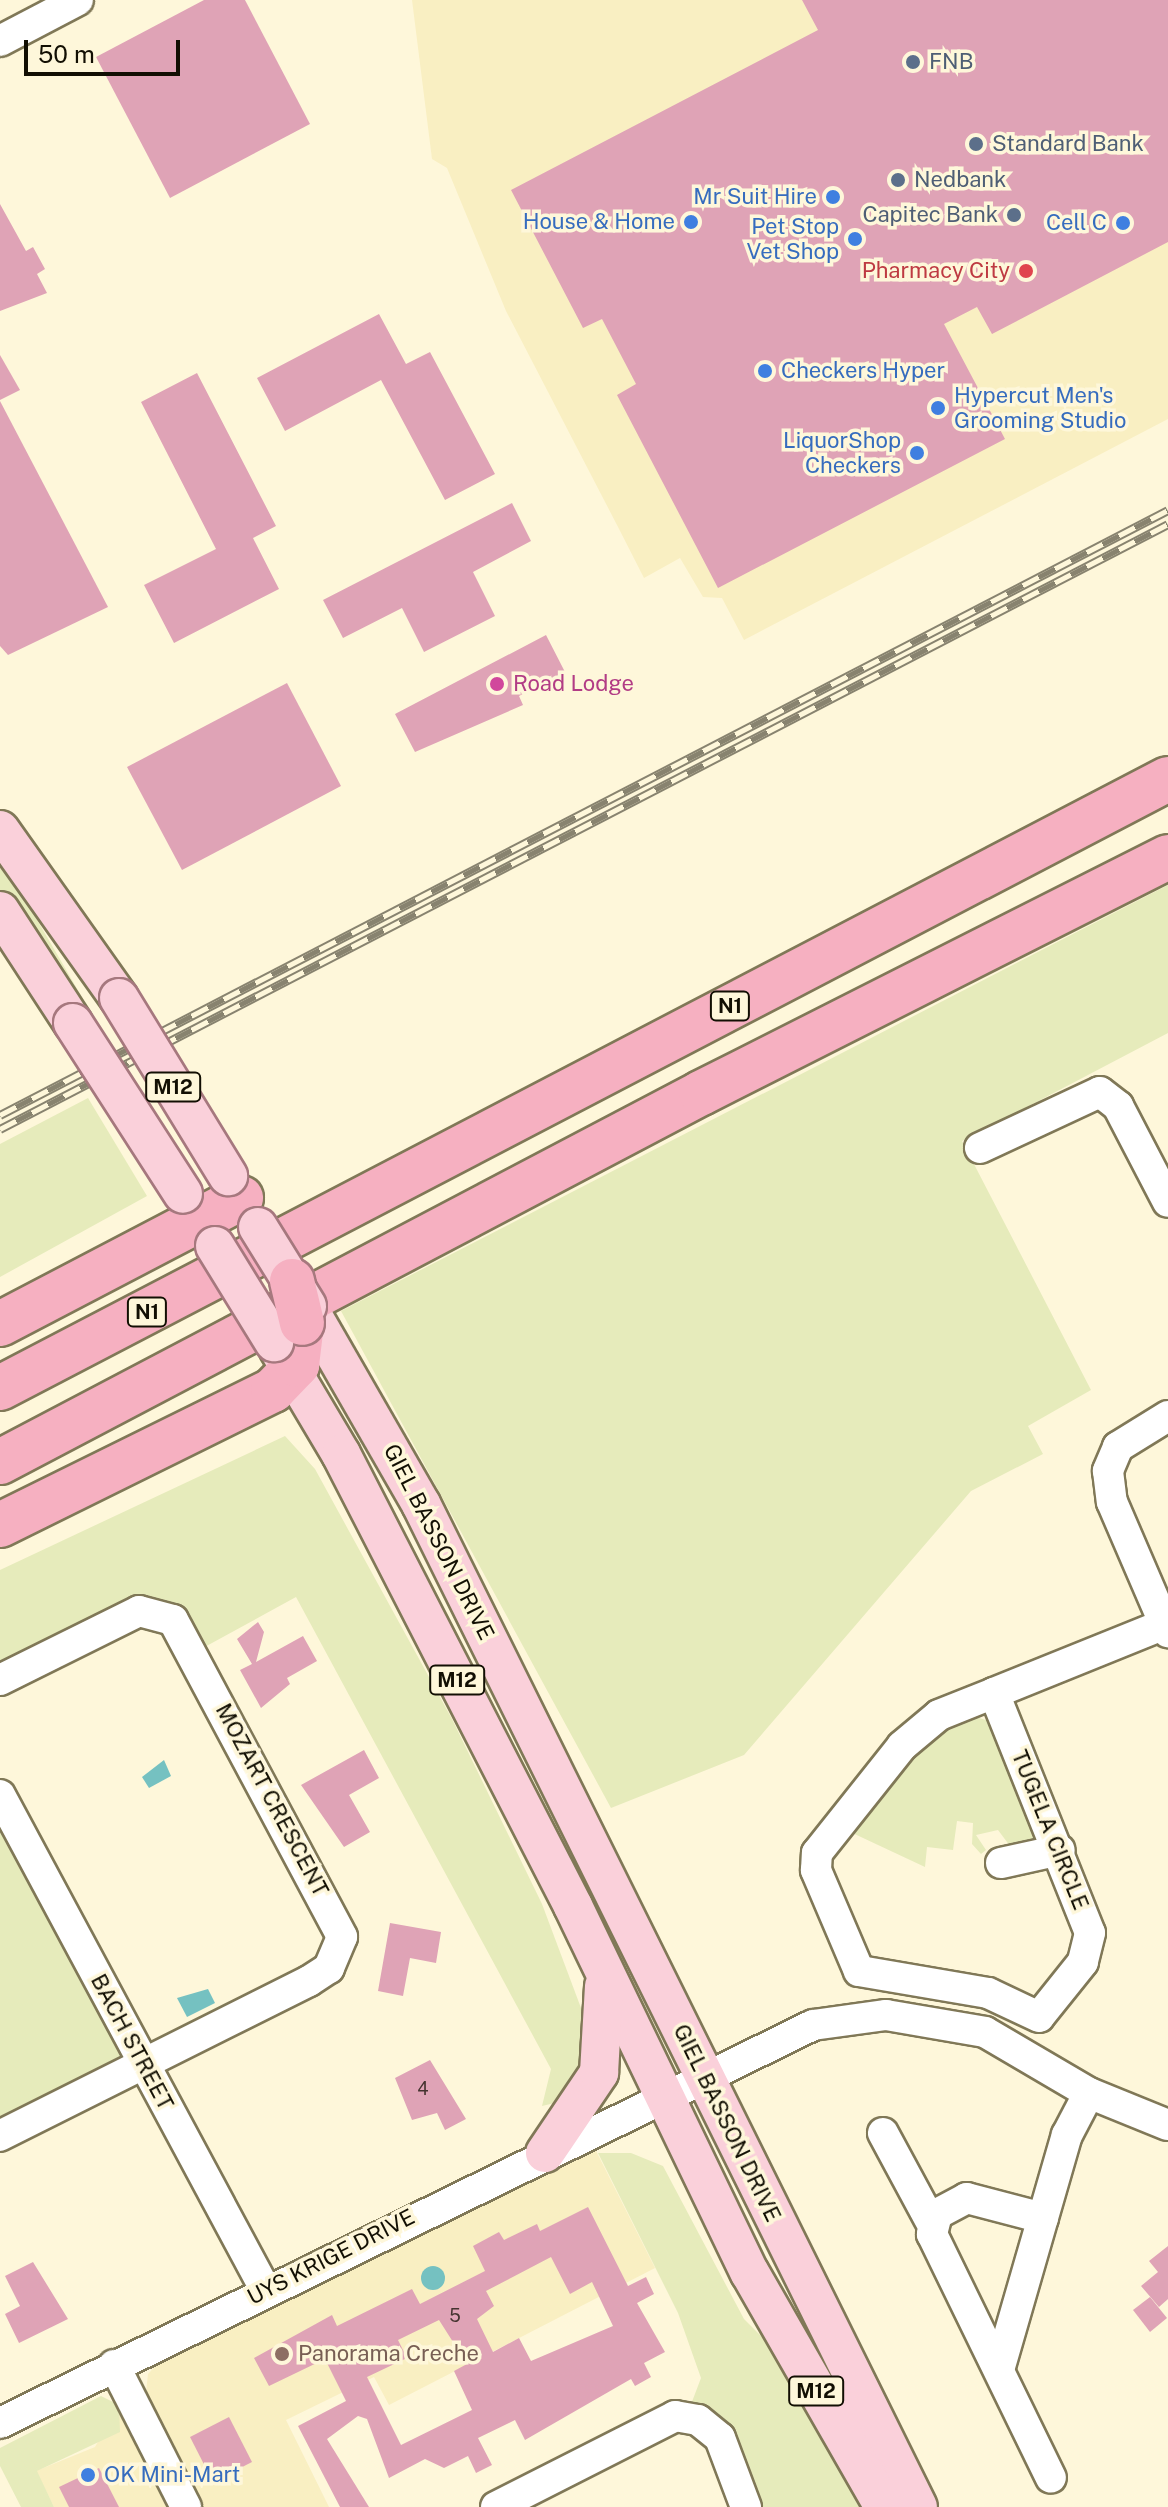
<!DOCTYPE html>
<html>
<head>
<meta charset="utf-8">
<style>
	body { margin:0 }
	#map { position:relative; width:1168px; height:2507px; overflow:hidden; background:#fef7da; font-family:"Public Sans",sans-serif }
	div>[style] { position:absolute }
	[style*='--x'] { left:calc(var(--x)*1px); top:calc(var(--y)*1px); width:calc(var(--w)*1px); rotate:calc(var(--a)*1deg) }
	.built>* { inset:0; background:#f9efc2 }
	.green>* { inset:0; background:#e6ebbb }
	.water>* { inset:0; background:#75c1c1 }
	.round { border-radius:50% }
	.building>* { inset:0; background:#dfa3b6 }
	.roads { filter:drop-shadow(2px 0 #807857) drop-shadow(-2px 0 #807857) drop-shadow(0 2px #807857) drop-shadow(0 -2px #807857) }
	.minor>* { height:30px; margin:-15px; padding:0 15px; transform-origin:15px; border-radius:15px; background:#fff }
	.major>* { height:38px; margin:-19px; padding:0 19px; transform-origin:19px; border-radius:19px; background:#fad0da }
	.highway>* { height:44px; margin:-22px; padding:0 22px; transform-origin:22px; border-radius:22px; background:#f6b0c1 }
	.rail>* { height:9px; margin-top:-4.5px; transform-origin:0; background:repeating-linear-gradient(90deg,#fef7da 0 18px,#88836f 0 36px); box-sizing:border-box; border-block:2px solid #88836f }
	.bridges { filter:drop-shadow(2px 0 #a6787e) drop-shadow(-2px 0 #a6787e) drop-shadow(0 2px #a6787e) drop-shadow(0 -2px #a6787e) }
	.major-bridge>* { height:38px; margin:-19px; padding:0 19px; transform-origin:19px; border-radius:19px; background:#fad0da }
	.highway-bridge>* { height:44px; margin:-22px; padding:0 22px; transform-origin:22px; border-radius:22px; background:#f6b0c1 }
	.dots>* { width:22px; height:22px; translate:-50% -50%; box-sizing:border-box; border:4px solid #fef7da; border-radius:50% }
	span { translate:-50% -50%; white-space:nowrap; text-align:center; line-height:1.15; -webkit-text-stroke:7px #fef7da; paint-order:stroke }
	.number-label { font-size:18px; color:#453430 }
	.number-label span { -webkit-text-stroke-width:0 }
	.shield-label span { padding:2px 6px; background:#fef7da; border:2px solid; border-radius:6px; -webkit-text-stroke-width:0 }
	.shield-label { font-size:20px; color:#120f03; font-weight:700 }
	.service-label { font-size:22px; color:#4e5e75 }
	.left { translate:0 -50%; text-align:left }
	.right { translate:-100% -50%; text-align:right }
	.shop-label { font-size:22px; color:#366cbe }
	.health-label { font-size:22px; color:#be3a42 }
	.hotel-label { font-size:22px; color:#b23c85 }
	.street-label { font-size:22px; color:#120f03 }
	.education-label { font-size:22px; color:#785e54 }
	.scale { position:absolute; left:24px; top:40px; width:156px; height:36px; box-sizing:border-box; border:4px solid #120f03; border-top:0; padding-left:10px; font-size:24px; line-height:28px; white-space:nowrap; color:#120f03; -webkit-text-stroke:6px #fef7da; paint-order:stroke }
</style>
</head>
<body>
<div id="map">
	<div class="built">
		<div style="clip-path:polygon(412px 0,1168px 0,1168px 419px,744px 640px,722px 598px,703px 597px,680px 558px,644px 578px,617px 525px,506px 311px,447px 168px,432px 159px)"></div>
		<div style="clip-path:polygon(587px 2133px,655px 2268px,389px 2405px,374px 2377px,286px 2420px,329px 2507px,54px 2507px,36px 2471px,95px 2447px,119px 2405px,146px 2392px,148px 2374px,161px 2360px)"></div>
	</div>
	<div class="green">
		<div style="clip-path:polygon(0 856px,90px 1011px,84px 1015px,0 890px)"></div>
		<div style="clip-path:polygon(1168px 885px,1168px 1033px,962px 1141px,1091px 1390px,1028px 1426px,1043px 1454px,971px 1491px,744px 1755px,611px 1808px,341px 1311px)"></div>
		<div style="clip-path:polygon(88px 1098px,147px 1196px,0 1277px,0 1144px)"></div>
		<div style="clip-path:polygon(285px 1436px,315px 1469px,452px 1719px,542px 1904px,590px 2032px,590px 2060px,567px 2100px,542px 2106px,551px 2069px,296px 1597px,201px 1649px,172px 1609px,0 1672px,0 1570px)"></div>
		<div style="clip-path:polygon(976px 1717px,992px 1722px,1035px 1841px,1010px 1846px,998px 1830px,976px 1835px,986px 1850px,981px 1854px,972px 1844px,973px 1823px,957px 1821px,953px 1850px,927px 1847px,925px 1867px,846px 1830px,928px 1738px)"></div>
		<div style="clip-path:polygon(0 1817px,123px 2049px,120px 2063px,0 2126px)"></div>
		<div style="clip-path:polygon(598px 2153px,631px 2153px,663px 2166px,744px 2319px,774px 2349px,863px 2507px,757px 2507px,690px 2407px,701px 2378px,678px 2313px)"></div>
		<div style="clip-path:polygon(101px 2396px,119px 2405px,120px 2432px,37px 2471px,54px 2507px,21px 2507px,0 2466px,0 2448px)"></div>
	</div>
	<div class="water">
		<div style="clip-path:polygon(164px 1760px,171px 1776px,149px 1788px,142px 1777px)"></div>
		<div style="clip-path:polygon(208px 1989px,215px 2003px,187px 2017px,177px 1998px)"></div>
		<div class="round" style="left:421px;top:2266px;width:24px;height:24px"></div>
	</div>
	<div class="building">
		<div style="clip-path:polygon(204px 0,245px 0,310px 124px,170px 198px,96px 57px)"></div>
		<div style="clip-path:polygon(802px 0,1168px 0,1168px 242px,992px 334px,977px 307px,944px 324px,1005px 439px,718px 588px,617px 395px,636px 384px,602px 319px,583px 328px,511px 190px,818px 30px)"></div>
		<div style="clip-path:polygon(0 204px,26px 251px,33px 247px,45px 269px,37px 274px,47px 293px,0 311px)"></div>
		<div style="clip-path:polygon(379px 314px,406px 364px,430px 352px,495px 474px,445px 500px,381px 380px,285px 431px,257px 378px)"></div>
		<div style="clip-path:polygon(0 355px,20px 390px,0 400px)"></div>
		<div style="clip-path:polygon(197px 373px,276px 526px,253px 538px,279px 589px,174px 643px,144px 585px,216px 549px,141px 402px)"></div>
		<div style="clip-path:polygon(0 401px,108px 607px,8px 655px,0 646px)"></div>
		<div style="clip-path:polygon(512px 503px,531px 541px,473px 572px,495px 616px,424px 652px,402px 608px,343px 638px,323px 600px)"></div>
		<div style="clip-path:polygon(546px 635px,565px 672px,519px 696px,523px 705px,415px 752px,395px 714px)"></div>
		<div style="clip-path:polygon(287px 683px,341px 786px,182px 870px,127px 767px)"></div>
		<div style="clip-path:polygon(258px 1622px,264px 1632px,256px 1662px,303px 1636px,317px 1661px,287px 1678px,290px 1684px,261px 1708px,240px 1670px,252px 1664px,237px 1639px)"></div>
		<div style="clip-path:polygon(364px 1750px,379px 1778px,349px 1795px,370px 1832px,344px 1847px,301px 1785px)"></div>
		<div style="clip-path:polygon(390px 1923px,441px 1932px,436px 1963px,410px 1958px,403px 1996px,378px 1991px)"></div>
		<div style="clip-path:polygon(430px 2060px,466px 2119px,445px 2130px,437px 2113px,412px 2120px,395px 2078px)"></div>
		<div style="clip-path:polygon(evenodd,588px 2207px,628px 2286px,646px 2277px,654px 2294px,637px 2303px,665px 2352px,644px 2363px,651px 2377px,635px 2386px,631px 2379px,525px 2440px,515px 2420px,478px 2438px,492px 2465px,476px 2473px,468px 2456px,444px 2468px,425px 2459px,389px 2478px,367px 2419px,358px 2416px,327px 2439px,369px 2507px,340px 2507px,298px 2426px,346px 2401px,325px 2359px,269px 2386px,254px 2358px,332px 2315px,337px 2326px,412px 2289px,420px 2304px,485px 2271px,473px 2246px,499px 2232px,504px 2240px,537px 2224px,540px 2231px,588px 2207px,551px 2257px,570px 2294px,592px 2282px,613px 2326px,531px 2361px,519px 2338px,493px 2352px,477px 2319px,494px 2306px,486px 2291px,551px 2257px,588px 2207px,439px 2320px,467px 2364px,454px 2371px,472px 2410px,401px 2445px,367px 2377px,407px 2358px,398px 2340px,439px 2320px)"></div>
		<div style="clip-path:polygon(1168px 2246px,1168px 2299px,1159px 2307px,1141px 2286px,1158px 2272px,1149px 2261px)"></div>
		<div style="clip-path:polygon(33px 2262px,68px 2319px,19px 2343px,5px 2314px,20px 2306px,5px 2276px)"></div>
		<div style="clip-path:polygon(1150px 2297px,1167px 2318px,1150px 2332px,1133px 2310px)"></div>
		<div style="clip-path:polygon(229px 2417px,252px 2462px,213px 2482px,190px 2437px)"></div>
		<div style="clip-path:polygon(99px 2468px,119px 2507px,69px 2507px,59px 2487px)"></div>
	</div>
	<div class="roads">
		<div class="minor">
			<div style="--x:0;--y:41;--w:88;--a:-27.7"></div>
			<div style="--x:980;--y:1148;--w:132;--a:-25"></div>
			<div style="--x:1100;--y:1092;--w:23;--a:38"></div>
			<div style="--x:1118;--y:1106;--w:108;--a:62.5"></div>
			<div style="--x:1168;--y:1416;--w:59;--a:148.2"></div>
			<div style="--x:1118;--y:1447;--w:26;--a:113"></div>
			<div style="--x:1108;--y:1471;--w:31;--a:83"></div>
			<div style="--x:1112;--y:1502;--w:142;--a:66.7"></div>
			<div style="--x:0;--y:1680;--w:155;--a:-26.4"></div>
			<div style="--x:139;--y:1611;--w:35;--a:15"></div>
			<div style="--x:173;--y:1620;--w:359;--a:61.9"></div>
			<div style="--x:342;--y:1937;--w:34;--a:113"></div>
			<div style="--x:329;--y:1968;--w:24;--a:147"></div>
			<div style="--x:309;--y:1981;--w:346;--a:153.4"></div>
			<div style="--x:994;--y:1693;--w:258;--a:68.2"></div>
			<div style="--x:1090;--y:1933;--w:30;--a:104"></div>
			<div style="--x:1083;--y:1962;--w:70;--a:128.7"></div>
			<div style="--x:1039;--y:2017;--w:56;--a:-154.8"></div>
			<div style="--x:988;--y:1993;--w:131;--a:-170.3"></div>
			<div style="--x:859;--y:1971;--w:110;--a:-113.1"></div>
			<div style="--x:816;--y:1870;--w:17;--a:-87"></div>
			<div style="--x:817;--y:1853;--w:137;--a:-51.5"></div>
			<div style="--x:902;--y:1746;--w:48;--a:-40"></div>
			<div style="--x:939;--y:1715;--w:59;--a:-21.8"></div>
			<div style="--x:994;--y:1693;--w:184;--a:-22"></div>
			<div style="--x:0;--y:1795;--w:561;--a:61.79"></div>
			<div style="--x:1001;--y:1863;--w:60;--a:-12.4"></div>
			<div style="--x:883;--y:2133;--w:103;--a:61.7"></div>
			<div style="--x:1043;--y:2218;--w:79;--a:-165.3"></div>
			<div style="--x:967;--y:2198;--w:34;--a:152"></div>
			<div style="--x:937;--y:2214;--w:21;--a:104"></div>
			<div style="--x:932;--y:2234;--w:271;--a:64"></div>
			<div style="--x:114;--y:2365;--w:159;--a:63.1"></div>
			<div style="--x:999;--y:2370;--w:245;--a:-73.9"></div>
			<div style="--x:1067;--y:2135;--w:47;--a:-62.4"></div>
			<div style="--x:0;--y:2423;--w:905;--a:-26.08"></div>
			<div style="--x:813;--y:2025;--w:74;--a:-7.8"></div>
			<div style="--x:886;--y:2015;--w:100;--a:9.7"></div>
			<div style="--x:985;--y:2032;--w:121;--a:30.4"></div>
			<div style="--x:1089;--y:2093;--w:85;--a:22.1"></div>
			<div style="--x:496;--y:2507;--w:201;--a:-26.9"></div>
			<div style="--x:675;--y:2416;--w:23;--a:10"></div>
			<div style="--x:698;--y:2420;--w:28;--a:39"></div>
			<div style="--x:720;--y:2438;--w:74;--a:69.4"></div>
		</div>
		<div class="major">
			<div style="--x:0;--y:830;--w:206;--a:54.7"></div>
			<div style="--x:0;--y:911;--w:134;--a:56.9"></div>
			<div style="--x:314;--y:1318;--w:215;--a:60.1"></div>
			<div style="--x:421;--y:1504;--w:1119;--a:63.64"></div>
			<div style="--x:278;--y:1348;--w:123;--a:59.3"></div>
			<div style="--x:341;--y:1454;--w:508;--a:62.83"></div>
			<div style="--x:573;--y:1906;--w:407;--a:64.3"></div>
			<div style="--x:750;--y:2273;--w:270;--a:60.2"></div>
			<div style="--x:545;--y:2153;--w:97;--a:-56"></div>
			<div style="--x:599;--y:2073;--w:87;--a:-86.7"></div>
		</div>
		<div class="highway">
			<div style="--x:0;--y:1324;--w:272;--a:-27.6"></div>
			<div style="--x:0;--y:1388;--w:1317;--a:-27.54"></div>
			<div style="--x:0;--y:1462;--w:792;--a:-27.76"></div>
			<div style="--x:701;--y:1093;--w:523;--a:-26.81"></div>
			<div style="--x:0;--y:1525;--w:305;--a:-26.3"></div>
			<div style="--x:273;--y:1390;--w:35;--a:-46"></div>
			<div style="--x:297;--y:1365;--w:42;--a:-83.2"></div>
		</div>
	</div>
	<div class="rail">
		<div style="--x:0;--y:1115;--w:1315;--a:-27.38"></div>
		<div style="--x:0;--y:1129;--w:1315;--a:-27.38"></div>
	</div>
	<div class="bridges">
		<div class="major-bridge">
			<div style="--x:119;--y:998;--w:209;--a:58.5"></div>
			<div style="--x:73;--y:1023;--w:203;--a:57.2"></div>
			<div style="--x:258;--y:1227;--w:93;--a:58.2"></div>
			<div style="--x:215;--y:1246;--w:113;--a:58.4"></div>
		</div>
		<div class="highway-bridge">
			<div style="--x:292;--y:1281;--w:43;--a:76.6"></div>
		</div>
	</div>
	<div class="dots">
		<div style="left:913px;top:62px;background:#5c6f8a"></div>
		<div style="left:976px;top:144px;background:#5c6f8a"></div>
		<div style="left:898px;top:180px;background:#5c6f8a"></div>
		<div style="left:833px;top:197px;background:#3f7fe0"></div>
		<div style="left:1014px;top:215px;background:#5c6f8a"></div>
		<div style="left:691px;top:222px;background:#3f7fe0"></div>
		<div style="left:1123px;top:223px;background:#3f7fe0"></div>
		<div style="left:855px;top:239px;background:#3f7fe0"></div>
		<div style="left:1026px;top:271px;background:#e0444e"></div>
		<div style="left:765px;top:371px;background:#3f7fe0"></div>
		<div style="left:938px;top:408px;background:#3f7fe0"></div>
		<div style="left:917px;top:453px;background:#3f7fe0"></div>
		<div style="left:497px;top:684px;background:#d1479c"></div>
		<div style="left:282px;top:2354px;background:#8d6e63"></div>
		<div style="left:88px;top:2475px;background:#3f7fe0"></div>
	</div>
	<div class="number-label">
		<span style="left:423px;top:2089px">4</span>
		<span style="left:455px;top:2316px">5</span>
	</div>
	<div class="shield-label">
		<span style="left:730px;top:1006px">N1</span>
		<span style="left:173px;top:1087px">M12</span>
		<span style="left:147px;top:1312px">N1</span>
		<span style="left:457px;top:1680px">M12</span>
		<span style="left:816px;top:2391px">M12</span>
	</div>
	<div class="service-label">
		<span class="left" style="left:929px;top:62px">FNB</span>
		<span class="left" style="left:992px;top:144px">Standard Bank</span>
		<span class="left" style="left:914px;top:180px">Nedbank</span>
		<span class="right" style="left:998px;top:215px">Capitec Bank</span>
	</div>
	<div class="shop-label">
		<span class="right" style="left:817px;top:197px">Mr Suit Hire</span>
		<span class="right" style="left:675px;top:222px">House &amp; Home</span>
		<span class="right" style="left:1107px;top:223px">Cell C</span>
		<span class="right" style="left:839px;top:239px">Pet Stop<br>Vet Shop</span>
		<span class="left" style="left:781px;top:371px">Checkers Hyper</span>
		<span class="left" style="left:954px;top:408px">Hypercut Men's<br>Grooming Studio</span>
		<span class="right" style="left:901px;top:453px">LiquorShop<br>Checkers</span>
		<span class="left" style="left:104px;top:2475px">OK Mini-Mart</span>
	</div>
	<div class="health-label">
		<span class="right" style="left:1010px;top:271px">Pharmacy City</span>
	</div>
	<div class="hotel-label">
		<span class="left" style="left:513px;top:684px">Road Lodge</span>
	</div>
	<div class="street-label">
		<span style="left:439px;top:1542px;rotate:63deg">GIEL BASSON DRIVE</span>
		<span style="left:272px;top:1800px;rotate:62deg">MOZART CRESCENT</span>
		<span style="left:1050px;top:1830px;rotate:68deg">TUGELA CIRCLE</span>
		<span style="left:132px;top:2042px;rotate:62deg">BACH STREET</span>
		<span style="left:727px;top:2123px;rotate:64deg">GIEL BASSON DRIVE</span>
		<span style="left:331px;top:2257px;rotate:-27deg">UYS KRIGE DRIVE</span>
	</div>
	<div class="education-label">
		<span class="left" style="left:298px;top:2354px">Panorama Creche</span>
	</div>
	<div class="scale">50 m</div>
</div>
</body>
</html>
